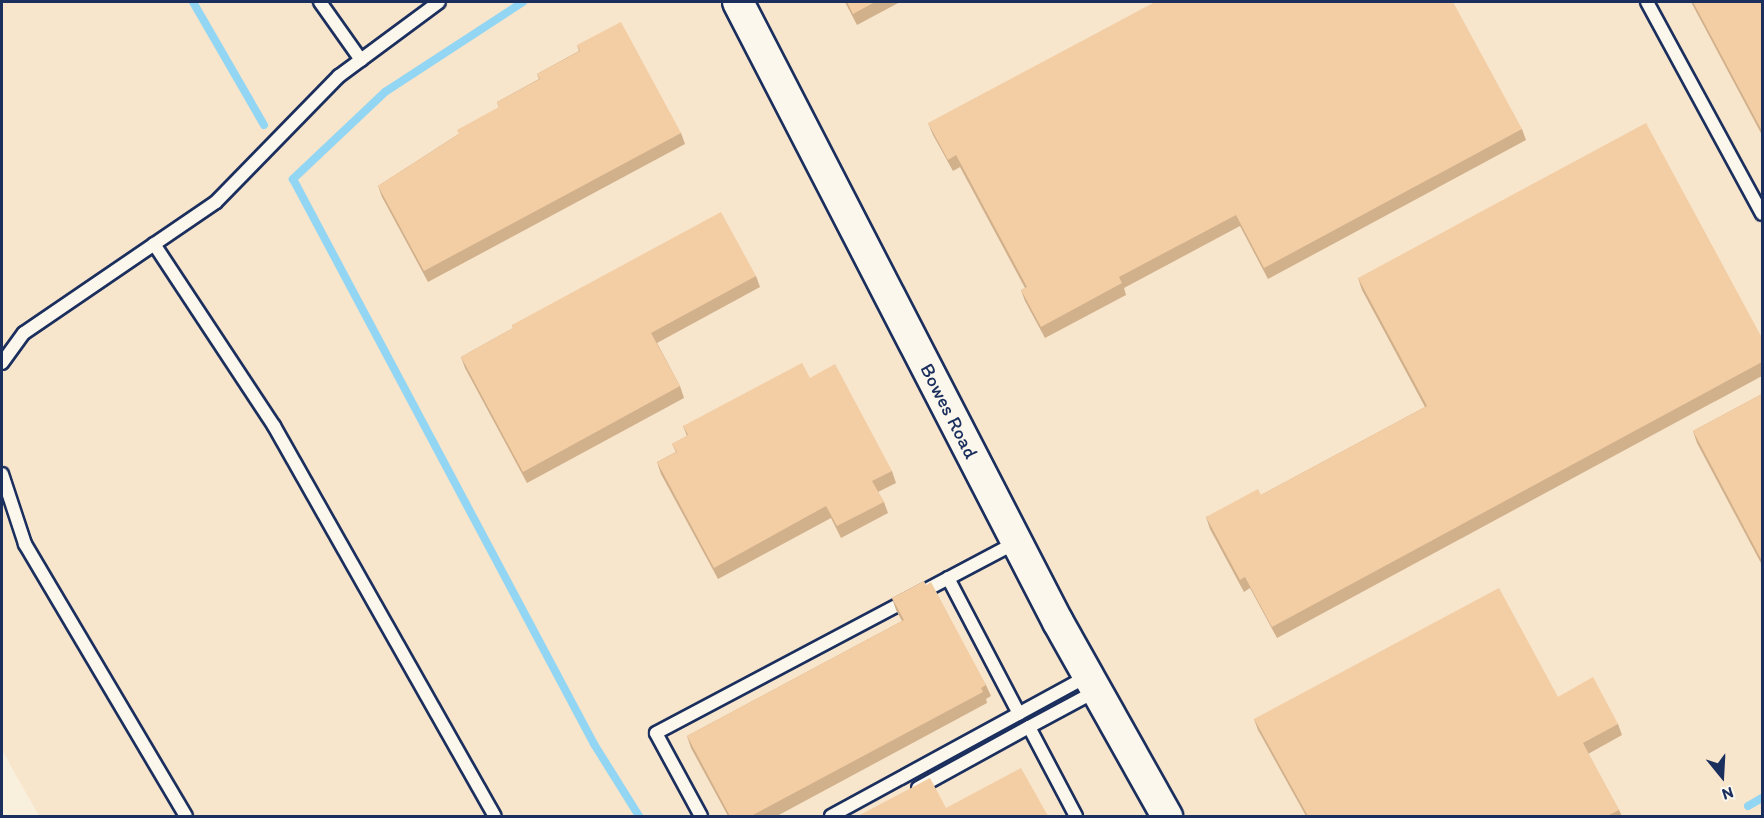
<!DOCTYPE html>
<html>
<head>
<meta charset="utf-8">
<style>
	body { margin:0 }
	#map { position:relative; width:1764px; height:818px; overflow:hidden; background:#f9efdd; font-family:Itim,sans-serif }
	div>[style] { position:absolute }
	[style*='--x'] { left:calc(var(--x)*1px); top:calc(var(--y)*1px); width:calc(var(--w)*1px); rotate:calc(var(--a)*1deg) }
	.built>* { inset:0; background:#f7e5cc }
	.stream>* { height:8px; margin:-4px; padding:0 4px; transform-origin:4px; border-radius:4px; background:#92d6f3 }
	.roads { filter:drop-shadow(2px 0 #1b2f5e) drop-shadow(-2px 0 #1b2f5e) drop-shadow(0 2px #1b2f5e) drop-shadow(0 -2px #1b2f5e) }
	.service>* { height:12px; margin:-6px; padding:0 6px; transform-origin:6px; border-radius:6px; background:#fbf7ec }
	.tertiary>* { height:30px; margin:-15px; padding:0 15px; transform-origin:15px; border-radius:15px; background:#fbf7ec }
	.wall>* { inset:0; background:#d1b08c }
	.building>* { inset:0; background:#f3cda3 }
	span { translate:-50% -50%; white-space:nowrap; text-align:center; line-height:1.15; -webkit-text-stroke:5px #fbf7ec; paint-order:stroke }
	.street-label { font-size:20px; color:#1b2f5e }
	.frame { position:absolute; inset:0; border:3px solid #1b2f5e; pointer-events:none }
	.north { position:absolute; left:1692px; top:746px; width:60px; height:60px; -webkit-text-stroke:4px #fbf7ec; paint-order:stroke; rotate:162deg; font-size:16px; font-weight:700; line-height:24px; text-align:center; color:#1b2f5e }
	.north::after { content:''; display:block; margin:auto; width:21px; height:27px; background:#1b2f5e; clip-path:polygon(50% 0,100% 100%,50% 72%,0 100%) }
</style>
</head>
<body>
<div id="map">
	<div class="built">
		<div style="clip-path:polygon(2px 2px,1762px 2px,1762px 816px,39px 816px,2px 750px)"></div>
	</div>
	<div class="stream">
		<div style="--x:193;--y:2;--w:142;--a:60"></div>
		<div style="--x:523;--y:2;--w:165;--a:146.9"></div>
		<div style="--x:385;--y:92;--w:127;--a:136.6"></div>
		<div style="--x:293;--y:179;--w:640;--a:61.95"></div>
		<div style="--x:594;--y:744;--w:85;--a:58"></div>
		<div style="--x:1748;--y:806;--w:16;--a:-30"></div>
	</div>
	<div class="roads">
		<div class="service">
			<div style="--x:320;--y:2;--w:71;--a:54.7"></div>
			<div style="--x:1647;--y:2;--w:241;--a:61.5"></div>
			<div style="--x:154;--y:244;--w:218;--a:56.6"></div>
			<div style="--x:274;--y:426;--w:448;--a:60.5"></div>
			<div style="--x:2;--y:363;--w:37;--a:-54"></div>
			<div style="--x:24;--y:333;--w:232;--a:-34.3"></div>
			<div style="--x:216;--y:202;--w:176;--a:-45.7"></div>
			<div style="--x:339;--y:76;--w:124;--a:-36.5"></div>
			<div style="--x:2;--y:474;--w:74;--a:71.8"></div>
			<div style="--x:25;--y:544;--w:316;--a:59.4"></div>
			<div style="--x:948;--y:578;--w:153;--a:62.4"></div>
			<div style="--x:1029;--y:727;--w:76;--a:-28.2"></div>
			<div style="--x:918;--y:788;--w:127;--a:-28.8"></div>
			<div style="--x:1029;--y:727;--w:101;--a:62.2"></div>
			<div style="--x:701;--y:816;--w:94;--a:-118.5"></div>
			<div style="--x:656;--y:733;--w:408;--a:-27.9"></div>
			<div style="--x:831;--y:816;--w:293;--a:-28.6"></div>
		</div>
		<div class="tertiary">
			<div style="--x:738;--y:2;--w:698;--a:62.7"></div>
			<div style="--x:1058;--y:622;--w:223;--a:60.7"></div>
		</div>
	</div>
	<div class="wall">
		<div style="clip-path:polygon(845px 2px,900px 2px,857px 25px)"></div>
		<div style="clip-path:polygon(1691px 2px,1762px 2px,1762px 135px)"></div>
		<div style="clip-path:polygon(577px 45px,681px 133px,685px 144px,428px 282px,382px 197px,378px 186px,499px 108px,497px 102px,539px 79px,537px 74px,579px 51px)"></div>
		<div style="clip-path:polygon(928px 123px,1522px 129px,1526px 140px,1268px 279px,1240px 226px,1124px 288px,1126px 295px,1045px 338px,1025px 301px,1021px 290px,1025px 288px,960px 167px,953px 171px,933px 135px)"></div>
		<div style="clip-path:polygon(756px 276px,760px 287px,657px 343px,680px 386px,684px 398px,527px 483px,465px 368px,461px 357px,513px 328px,512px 325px)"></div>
		<div style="clip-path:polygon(1358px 278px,1762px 338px,1762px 376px,1277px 638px,1250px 588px,1244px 592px,1210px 529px,1206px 517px,1261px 495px,1425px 407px,1362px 290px)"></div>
		<div style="clip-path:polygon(810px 378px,892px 471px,896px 483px,878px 492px,884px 502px,888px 513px,841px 538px,831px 518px,718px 579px,661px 474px,657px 462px,676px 452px,672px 444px,687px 436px,683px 426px)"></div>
		<div style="clip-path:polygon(1762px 394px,1762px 565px,1697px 443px,1693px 431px)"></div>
		<div style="clip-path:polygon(926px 585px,986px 685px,991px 696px,986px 699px,987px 703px,777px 816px,728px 816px,691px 748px,687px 736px,902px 621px,896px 610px,892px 598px)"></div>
		<div style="clip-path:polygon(1558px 697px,1618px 724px,1622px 735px,1588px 754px,1619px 810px,1622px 816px,1306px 816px,1258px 730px,1254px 719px)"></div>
	</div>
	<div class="building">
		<div style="clip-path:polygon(847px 2px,875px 2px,853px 14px)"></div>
		<div style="clip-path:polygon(1155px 2px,1453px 2px,1522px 129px,1264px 268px,1236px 215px,1119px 277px,1122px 283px,1041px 327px,1021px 290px,1027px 287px,956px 155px,948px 160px,928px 123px)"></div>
		<div style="clip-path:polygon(1693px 2px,1762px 2px,1762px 131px)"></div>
		<div style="clip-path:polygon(621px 22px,681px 133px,424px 271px,378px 186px,459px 134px,457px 130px,499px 107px,497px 102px,540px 79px,537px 74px,580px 51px,577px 45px)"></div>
		<div style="clip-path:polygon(1646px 123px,1762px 338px,1762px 362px,1272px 627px,1245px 577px,1240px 580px,1206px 517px,1258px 489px,1261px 495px,1427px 406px,1358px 278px)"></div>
		<div style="clip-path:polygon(721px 212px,756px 276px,651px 333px,680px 386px,523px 472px,461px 357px,513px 328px,512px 325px)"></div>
		<div style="clip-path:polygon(802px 363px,810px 378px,835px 364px,892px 471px,872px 481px,884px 502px,837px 526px,826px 506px,714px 568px,657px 462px,677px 452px,672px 444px,688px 435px,683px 426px)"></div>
		<div style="clip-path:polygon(1762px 394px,1762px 561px,1693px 431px)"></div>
		<div style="clip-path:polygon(924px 581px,926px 585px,931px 582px,986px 685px,981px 688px,983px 692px,751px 816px,730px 816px,687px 736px,904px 620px,892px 598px)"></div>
		<div style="clip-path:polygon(1499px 588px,1558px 697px,1593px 677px,1618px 724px,1583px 743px,1619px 810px,1607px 816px,1308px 816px,1254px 719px)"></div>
		<div style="clip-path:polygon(1021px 768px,1048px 816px,858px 816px,930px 778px,946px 808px)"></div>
	</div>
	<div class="street-label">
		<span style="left:949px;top:411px;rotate:63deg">Bowes Road</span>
	</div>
	<div class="frame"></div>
	<div class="north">N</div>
</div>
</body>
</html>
